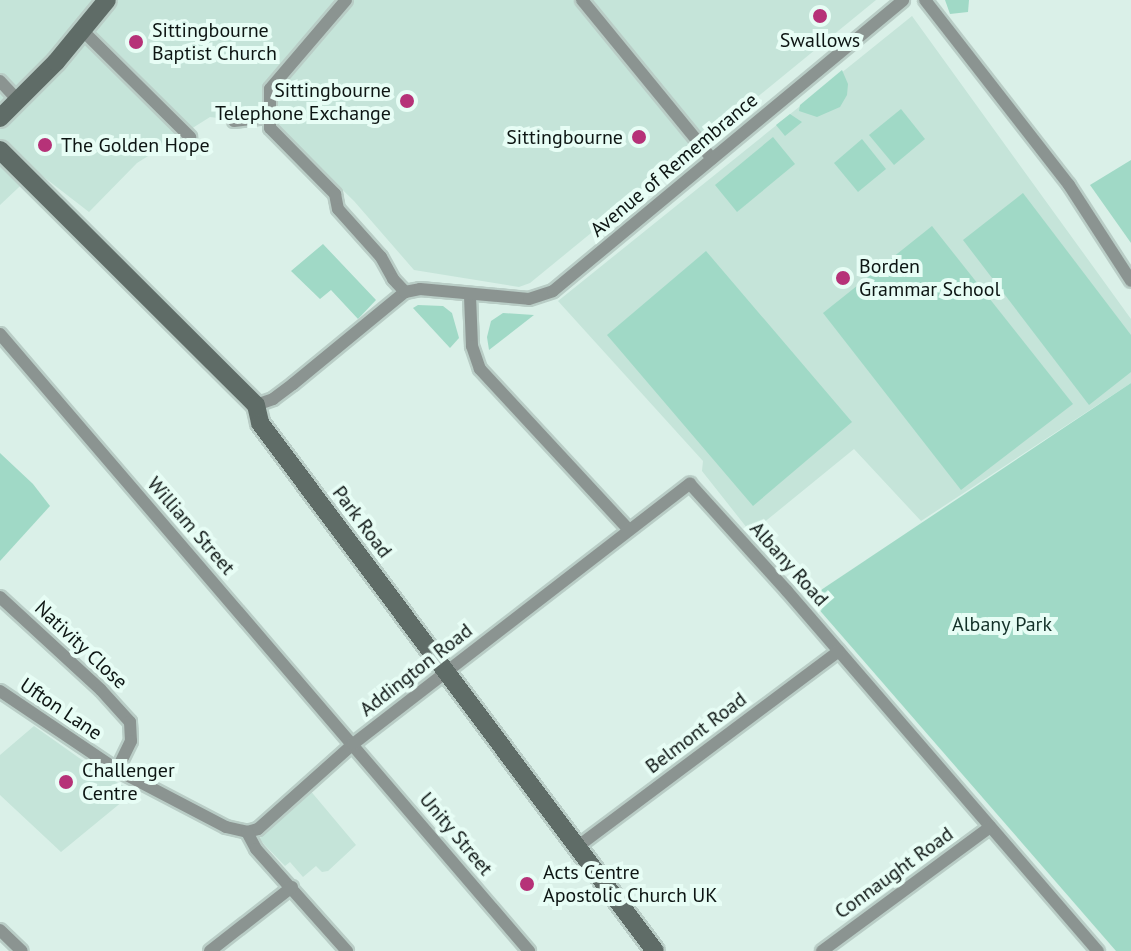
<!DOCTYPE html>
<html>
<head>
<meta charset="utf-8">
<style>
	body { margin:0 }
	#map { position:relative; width:1131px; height:951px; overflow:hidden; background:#daf0e8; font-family:"PT Sans",sans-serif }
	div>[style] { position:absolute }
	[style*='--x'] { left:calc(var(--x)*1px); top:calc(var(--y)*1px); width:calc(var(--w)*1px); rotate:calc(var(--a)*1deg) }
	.built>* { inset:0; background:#c5e4d9 }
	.green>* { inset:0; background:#a0d9c6 }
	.roads { filter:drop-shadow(2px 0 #b9cdc6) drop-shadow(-2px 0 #b9cdc6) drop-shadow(0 2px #b9cdc6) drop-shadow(0 -2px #b9cdc6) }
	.street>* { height:12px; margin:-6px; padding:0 6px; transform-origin:6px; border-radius:6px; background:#8b9491 }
	.secondary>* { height:18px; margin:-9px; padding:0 9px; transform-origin:9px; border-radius:9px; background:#5f6c67 }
	.dots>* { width:22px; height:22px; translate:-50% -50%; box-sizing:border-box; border:4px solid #e7fdf5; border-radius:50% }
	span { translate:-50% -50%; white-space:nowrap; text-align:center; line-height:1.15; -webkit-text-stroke:8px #e7fdf5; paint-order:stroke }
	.poi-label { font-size:20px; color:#0d1513 }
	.left { translate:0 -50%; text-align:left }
	.right { translate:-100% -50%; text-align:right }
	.street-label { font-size:20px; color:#0d1513 }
	.park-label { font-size:20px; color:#133028 }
</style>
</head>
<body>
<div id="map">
	<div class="built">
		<div style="clip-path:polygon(0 0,876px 0,530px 283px,519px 287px,414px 270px,354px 201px,276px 125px,210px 117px,137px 163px,89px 212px,36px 171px,0 205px)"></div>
		<div style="clip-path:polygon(912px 16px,1131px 319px,1131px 383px,921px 521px,854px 449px,751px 533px,702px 471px,703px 461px,558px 301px)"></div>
		<div style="clip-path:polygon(34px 726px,99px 772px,134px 792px,61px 852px,0 795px,0 755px)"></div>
		<div style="clip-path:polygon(309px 789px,356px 845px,328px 871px,322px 872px,316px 866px,303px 877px,290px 862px,285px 866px,259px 839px)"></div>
	</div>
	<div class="green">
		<div style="clip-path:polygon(945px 0,969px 0,968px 12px,950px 14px)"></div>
		<div style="clip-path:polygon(842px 70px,848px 84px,847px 95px,840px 107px,817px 117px,799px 111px,800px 105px)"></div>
		<div style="clip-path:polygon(901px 109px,925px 139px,894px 165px,869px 135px)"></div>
		<div style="clip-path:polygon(790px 114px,802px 122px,785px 136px,776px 125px)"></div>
		<div style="clip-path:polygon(773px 137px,795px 164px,737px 212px,715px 185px)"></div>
		<div style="clip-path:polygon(862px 139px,886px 169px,858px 192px,834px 163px)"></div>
		<div style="clip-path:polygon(1131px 160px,1131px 243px,1090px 185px)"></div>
		<div style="clip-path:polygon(1023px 193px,1131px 335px,1131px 372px,1089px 405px,963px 240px)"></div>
		<div style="clip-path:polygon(932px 226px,1073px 404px,961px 490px,823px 313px)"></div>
		<div style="clip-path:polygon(323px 244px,376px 300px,358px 319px,331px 290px,320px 299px,291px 271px)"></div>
		<div style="clip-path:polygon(706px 251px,852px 422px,753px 506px,607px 335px)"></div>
		<div style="clip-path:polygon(418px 305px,443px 306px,452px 313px,459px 338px,450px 348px,413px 308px)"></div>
		<div style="clip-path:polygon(503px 313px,534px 315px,489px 350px,487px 337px,491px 321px)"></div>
		<div style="clip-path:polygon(1131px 383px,1131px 951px,1116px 951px,809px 598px)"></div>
		<div style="clip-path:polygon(0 453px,33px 484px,50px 506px,0 561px)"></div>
	</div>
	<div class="roads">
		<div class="street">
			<div style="--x:346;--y:0;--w:117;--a:130.5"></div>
			<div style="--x:270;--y:89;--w:39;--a:90"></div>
			<div style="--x:270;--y:128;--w:93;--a:45.4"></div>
			<div style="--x:335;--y:194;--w:15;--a:79"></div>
			<div style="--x:338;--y:209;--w:64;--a:48.1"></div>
			<div style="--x:381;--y:257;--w:25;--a:61"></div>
			<div style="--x:393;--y:279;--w:18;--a:47"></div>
			<div style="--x:582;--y:0;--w:205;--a:50.7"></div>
			<div style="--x:925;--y:0;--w:234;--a:52.1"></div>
			<div style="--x:1069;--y:185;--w:114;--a:57.1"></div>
			<div style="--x:83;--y:31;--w:151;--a:44.7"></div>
			<div style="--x:0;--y:81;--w:25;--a:47"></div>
			<div style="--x:234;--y:121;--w:35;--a:-7"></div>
			<div style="--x:470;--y:296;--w:50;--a:87.7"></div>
			<div style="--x:472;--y:346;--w:24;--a:71"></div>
			<div style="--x:480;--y:369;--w:218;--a:47.2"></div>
			<div style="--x:0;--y:334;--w:813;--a:49.39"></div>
			<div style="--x:256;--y:405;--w:18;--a:-19"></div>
			<div style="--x:273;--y:399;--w:25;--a:-37"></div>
			<div style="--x:293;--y:384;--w:145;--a:-39.4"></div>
			<div style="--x:405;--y:292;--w:15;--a:-11"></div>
			<div style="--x:420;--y:289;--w:109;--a:5.2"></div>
			<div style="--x:529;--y:299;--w:25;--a:-18"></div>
			<div style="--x:553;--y:291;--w:455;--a:-39.7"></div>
			<div style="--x:0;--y:597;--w:137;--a:42.6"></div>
			<div style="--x:101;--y:690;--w:43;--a:47.8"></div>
			<div style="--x:130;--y:722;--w:19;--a:87"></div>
			<div style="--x:131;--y:741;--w:32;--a:116"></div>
			<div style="--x:0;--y:691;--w:141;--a:34"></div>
			<div style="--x:117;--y:770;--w:123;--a:27.6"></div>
			<div style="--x:226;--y:827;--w:22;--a:13"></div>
			<div style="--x:247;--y:832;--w:11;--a:-15"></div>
			<div style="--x:258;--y:829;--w:127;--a:-41.8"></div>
			<div style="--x:353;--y:744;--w:426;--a:-37.7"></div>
			<div style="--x:690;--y:484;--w:144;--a:47.8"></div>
			<div style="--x:787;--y:591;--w:476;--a:49.2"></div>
			<div style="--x:247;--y:832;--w:19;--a:62"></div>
			<div style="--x:256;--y:849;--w:137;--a:48.3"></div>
			<div style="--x:577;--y:847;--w:327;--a:-36.8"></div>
			<div style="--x:0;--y:930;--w:30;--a:44"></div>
			<div style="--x:210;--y:951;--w:104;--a:-38"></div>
			<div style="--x:822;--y:951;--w:209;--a:-36.4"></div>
		</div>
		<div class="secondary">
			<div style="--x:0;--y:118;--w:79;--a:-45"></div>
			<div style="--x:56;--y:62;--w:80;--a:-50.6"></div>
			<div style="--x:0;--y:150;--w:361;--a:44.9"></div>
			<div style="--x:256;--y:405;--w:18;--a:77"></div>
			<div style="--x:260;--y:423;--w:659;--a:53.2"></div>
		</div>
	</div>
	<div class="dots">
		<div style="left:820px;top:16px;background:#b63278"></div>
		<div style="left:136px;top:42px;background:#b63278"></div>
		<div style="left:407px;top:101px;background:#b63278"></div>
		<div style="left:639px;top:137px;background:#b63278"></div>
		<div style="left:45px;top:145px;background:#b63278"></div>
		<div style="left:843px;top:278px;background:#b63278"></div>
		<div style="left:66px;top:782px;background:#b63278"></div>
		<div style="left:527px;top:884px;background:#b63278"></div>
	</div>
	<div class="poi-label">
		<span class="left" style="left:152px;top:42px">Sittingbourne<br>Baptist Church</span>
		<span style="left:820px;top:40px">Swallows</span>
		<span class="right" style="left:391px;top:102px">Sittingbourne<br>Telephone Exchange</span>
		<span class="right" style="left:623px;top:137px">Sittingbourne</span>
		<span class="left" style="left:61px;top:145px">The Golden Hope</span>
		<span class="left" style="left:859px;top:278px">Borden<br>Grammar School</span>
		<span class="left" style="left:82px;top:782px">Challenger<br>Centre</span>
		<span class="left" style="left:543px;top:884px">Acts Centre<br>Apostolic Church UK</span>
	</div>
	<div class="street-label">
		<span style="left:674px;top:165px;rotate:-40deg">Avenue of Remembrance</span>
		<span style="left:362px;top:522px;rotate:53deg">Park Road</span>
		<span style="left:191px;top:526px;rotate:49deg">William Street</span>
		<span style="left:789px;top:564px;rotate:48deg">Albany Road</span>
		<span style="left:81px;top:645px;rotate:43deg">Nativity Close</span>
		<span style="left:416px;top:670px;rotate:-38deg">Addington Road</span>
		<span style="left:61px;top:709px;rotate:34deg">Ufton Lane</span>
		<span style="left:696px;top:733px;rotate:-37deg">Belmont Road</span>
		<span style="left:456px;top:834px;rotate:50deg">Unity Street</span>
		<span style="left:894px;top:873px;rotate:-36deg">Connaught Road</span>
	</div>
	<div class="park-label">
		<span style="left:1002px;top:624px">Albany Park</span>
	</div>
</div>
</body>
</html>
